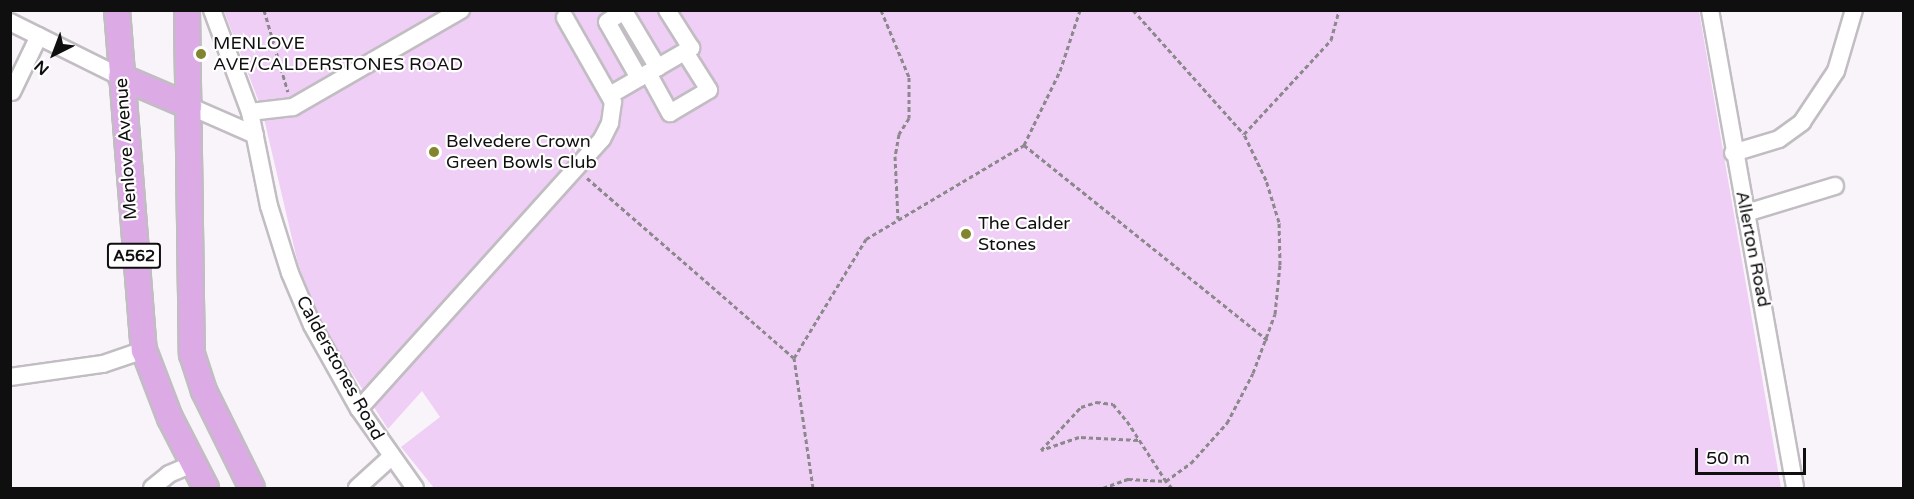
<!DOCTYPE html>
<html>
<head>
<meta charset="utf-8">
<style>
	body { margin:0 }
	#map { position:relative; width:1914px; height:499px; overflow:hidden; background:#f8f4f9; font-family:"Varela Round",sans-serif }
	div>[style] { position:absolute }
	[style*='--x'] { left:calc(var(--x)*1px); top:calc(var(--y)*1px); width:calc(var(--w)*1px); rotate:calc(var(--a)*1deg) }
	.green>* { inset:0; background:#f0cff6 }
	.path>* { height:3px; margin-top:-1.5px; transform-origin:0; background:repeating-linear-gradient(90deg,#8b898c 0 4.5px,transparent 0 7.5px) }
	.roads { filter:drop-shadow(2px 0 #c1bdc2) drop-shadow(-2px 0 #c1bdc2) drop-shadow(0 2px #c1bdc2) drop-shadow(0 -2px #c1bdc2) }
	.minor>* { height:16px; margin:-8px; padding:0 8px; transform-origin:8px; border-radius:8px; background:#fff }
	.highway>* { height:24px; margin:-12px; padding:0 12px; transform-origin:12px; border-radius:12px; background:#dcabe6 }
	.dots>* { width:16px; height:16px; translate:-50% -50%; box-sizing:border-box; border:3px solid #fff; border-radius:50% }
	span { translate:-50% -50%; white-space:nowrap; text-align:center; line-height:1.15; -webkit-text-stroke:4.5px #fff; paint-order:stroke }
	.shield-label span { padding:2px 4px; background:#fff; border:2px solid; border-radius:4px; -webkit-text-stroke-width:0 }
	.shield-label { font-size:16px; color:#100f10; font-weight:700 }
	.poi-label { font-size:18px; color:#100f10 }
	.left { translate:0 -50%; text-align:left }
	.street-label { font-size:18px; color:#100f10 }
	.frame { position:absolute; inset:0; border:12px solid #100f10; pointer-events:none }
	.north { position:absolute; left:24px; top:24px; width:60px; height:60px; -webkit-text-stroke:4px #fff; paint-order:stroke; rotate:222deg; font-size:16px; font-weight:700; line-height:24px; text-align:center; color:#100f10 }
	.north::after { content:''; display:block; margin:auto; width:21px; height:27px; background:#100f10; clip-path:polygon(50% 0,100% 100%,50% 72%,0 100%) }
	.scale { position:absolute; left:1695px; top:448px; width:111px; height:27px; box-sizing:border-box; border:3px solid #100f10; border-top:0; padding-left:8px; font-size:18px; line-height:21px; white-space:nowrap; color:#100f10; -webkit-text-stroke:4px #fff; paint-order:stroke }
</style>
</head>
<body>
<div id="map">
	<div class="green">
		<div style="clip-path:polygon(224px 11px,1699px 11px,1781px 488px,434px 488px,401px 447px,440px 417px,422px 391px,388px 429px,322px 326px,298px 264px,262px 110px)"></div>
	</div>
	<div class="path">
		<div style="--x:264;--y:10;--w:85;--a:73.7"></div>
		<div style="--x:881;--y:10;--w:73;--a:67.3"></div>
		<div style="--x:909;--y:77;--w:41;--a:90"></div>
		<div style="--x:909;--y:118;--w:19;--a:122"></div>
		<div style="--x:899;--y:134;--w:22;--a:100"></div>
		<div style="--x:895;--y:156;--w:63;--a:87.3"></div>
		<div style="--x:1133;--y:10;--w:166;--a:48.2"></div>
		<div style="--x:1024;--y:145;--w:312;--a:38.7"></div>
		<div style="--x:587;--y:178;--w:274;--a:41"></div>
		<div style="--x:1138;--y:440;--w:59;--a:-177.1"></div>
		<div style="--x:1079;--y:437;--w:40;--a:161.1"></div>
		<div style="--x:1041;--y:450;--w:59;--a:-47.1"></div>
		<div style="--x:1081;--y:407;--w:16;--a:-18"></div>
		<div style="--x:1096;--y:402;--w:17;--a:7"></div>
		<div style="--x:1113;--y:404;--w:22;--a:51"></div>
		<div style="--x:1127;--y:421;--w:72;--a:57"></div>
		<div style="--x:813;--y:488;--w:131;--a:-98.3"></div>
		<div style="--x:794;--y:358;--w:139;--a:-58.8"></div>
		<div style="--x:866;--y:239;--w:184;--a:-30.7"></div>
		<div style="--x:1024;--y:145;--w:82;--a:-64.1"></div>
		<div style="--x:1060;--y:71;--w:64;--a:-71.8"></div>
		<div style="--x:1103;--y:488;--w:27;--a:-20"></div>
		<div style="--x:1128;--y:479;--w:38;--a:3"></div>
		<div style="--x:1172;--y:488;--w:9;--a:-131"></div>
		<div style="--x:1166;--y:481;--w:31;--a:-36"></div>
		<div style="--x:1191;--y:463;--w:54;--a:-48"></div>
		<div style="--x:1227;--y:423;--w:56;--a:-62.5"></div>
		<div style="--x:1253;--y:373;--w:63;--a:-69.6"></div>
		<div style="--x:1275;--y:314;--w:49;--a:-84.2"></div>
		<div style="--x:1280;--y:265;--w:43;--a:-91.3"></div>
		<div style="--x:1279;--y:222;--w:44;--a:-107.2"></div>
		<div style="--x:1266;--y:180;--w:51;--a:-115.6"></div>
		<div style="--x:1244;--y:134;--w:128;--a:-47.2"></div>
		<div style="--x:1331;--y:40;--w:31;--a:-75"></div>
	</div>
	<div class="roads">
		<div class="minor">
			<div style="--x:212;--y:10;--w:109;--a:69.6"></div>
			<div style="--x:250;--y:112;--w:96;--a:78.6"></div>
			<div style="--x:269;--y:206;--w:70;--a:72.6"></div>
			<div style="--x:290;--y:273;--w:56;--a:67.1"></div>
			<div style="--x:312;--y:325;--w:96;--a:60.8"></div>
			<div style="--x:359;--y:409;--w:97;--a:54.7"></div>
			<div style="--x:1710;--y:10;--w:485;--a:79.9"></div>
			<div style="--x:10;--y:22;--w:124;--a:26.4"></div>
			<div style="--x:648;--y:73;--w:46;--a:61.2"></div>
			<div style="--x:670;--y:113;--w:45;--a:-30.5"></div>
			<div style="--x:709;--y:90;--w:45;--a:-122.3"></div>
			<div style="--x:639;--y:78;--w:64;--a:-119.7"></div>
			<div style="--x:607;--y:22;--w:20;--a:-33"></div>
			<div style="--x:624;--y:11;--w:66;--a:59.2"></div>
			<div style="--x:12;--y:92;--w:62;--a:-64.3"></div>
			<div style="--x:610;--y:95;--w:94;--a:-30.1"></div>
			<div style="--x:691;--y:48;--w:45;--a:-122.3"></div>
			<div style="--x:189;--y:106;--w:72;--a:23.7"></div>
			<div style="--x:250;--y:112;--w:43;--a:-6.6"></div>
			<div style="--x:293;--y:107;--w:194;--a:-30"></div>
			<div style="--x:1733;--y:153;--w:48;--a:-16.9"></div>
			<div style="--x:1779;--y:139;--w:29;--a:-36"></div>
			<div style="--x:1802;--y:122;--w:61;--a:-56.3"></div>
			<div style="--x:1836;--y:71;--w:64;--a:-73.6"></div>
			<div style="--x:1746;--y:213;--w:93;--a:-16.9"></div>
			<div style="--x:10;--y:377;--w:94;--a:-8"></div>
			<div style="--x:103;--y:364;--w:43;--a:-18.9"></div>
			<div style="--x:359;--y:409;--w:363;--a:-48"></div>
			<div style="--x:602;--y:139;--w:18;--a:-63"></div>
			<div style="--x:610;--y:123;--w:21;--a:-82"></div>
			<div style="--x:613;--y:102;--w:97;--a:-119.7"></div>
			<div style="--x:152;--y:488;--w:22;--a:-39"></div>
			<div style="--x:169;--y:474;--w:26;--a:-23"></div>
			<div style="--x:357;--y:488;--w:45;--a:-42.3"></div>
		</div>
		<div class="highway">
			<div style="--x:117;--y:10;--w:341;--a:85.5"></div>
			<div style="--x:144;--y:350;--w:73;--a:69.1"></div>
			<div style="--x:170;--y:418;--w:79;--a:62.8"></div>
			<div style="--x:187;--y:10;--w:344;--a:89.2"></div>
			<div style="--x:192;--y:354;--w:39;--a:72"></div>
			<div style="--x:204;--y:391;--w:108;--a:63.7"></div>
			<div style="--x:121;--y:77;--w:74;--a:23.1"></div>
		</div>
	</div>
	<div class="dots">
		<div style="left:201px;top:54px;background:#82842e"></div>
		<div style="left:434px;top:152px;background:#82842e"></div>
		<div style="left:966px;top:234px;background:#82842e"></div>
	</div>
	<div class="shield-label">
		<span style="left:134px;top:256px">A562</span>
	</div>
	<div class="poi-label">
		<span class="left" style="left:213px;top:54px">MENLOVE<br>AVE/CALDERSTONES ROAD</span>
		<span class="left" style="left:446px;top:152px">Belvedere Crown<br>Green Bowls Club</span>
		<span class="left" style="left:978px;top:234px">The Calder<br>Stones</span>
	</div>
	<div class="street-label">
		<span style="left:126px;top:149px;rotate:-94deg">Menlove Avenue</span>
		<span style="left:1753px;top:249px;rotate:79deg">Allerton Road</span>
		<span style="left:340px;top:368px;rotate:61deg">Calderstones Road</span>
	</div>
	<div class="frame"></div>
	<div class="north">N</div>
	<div class="scale">50 m</div>
</div>
</body>
</html>
